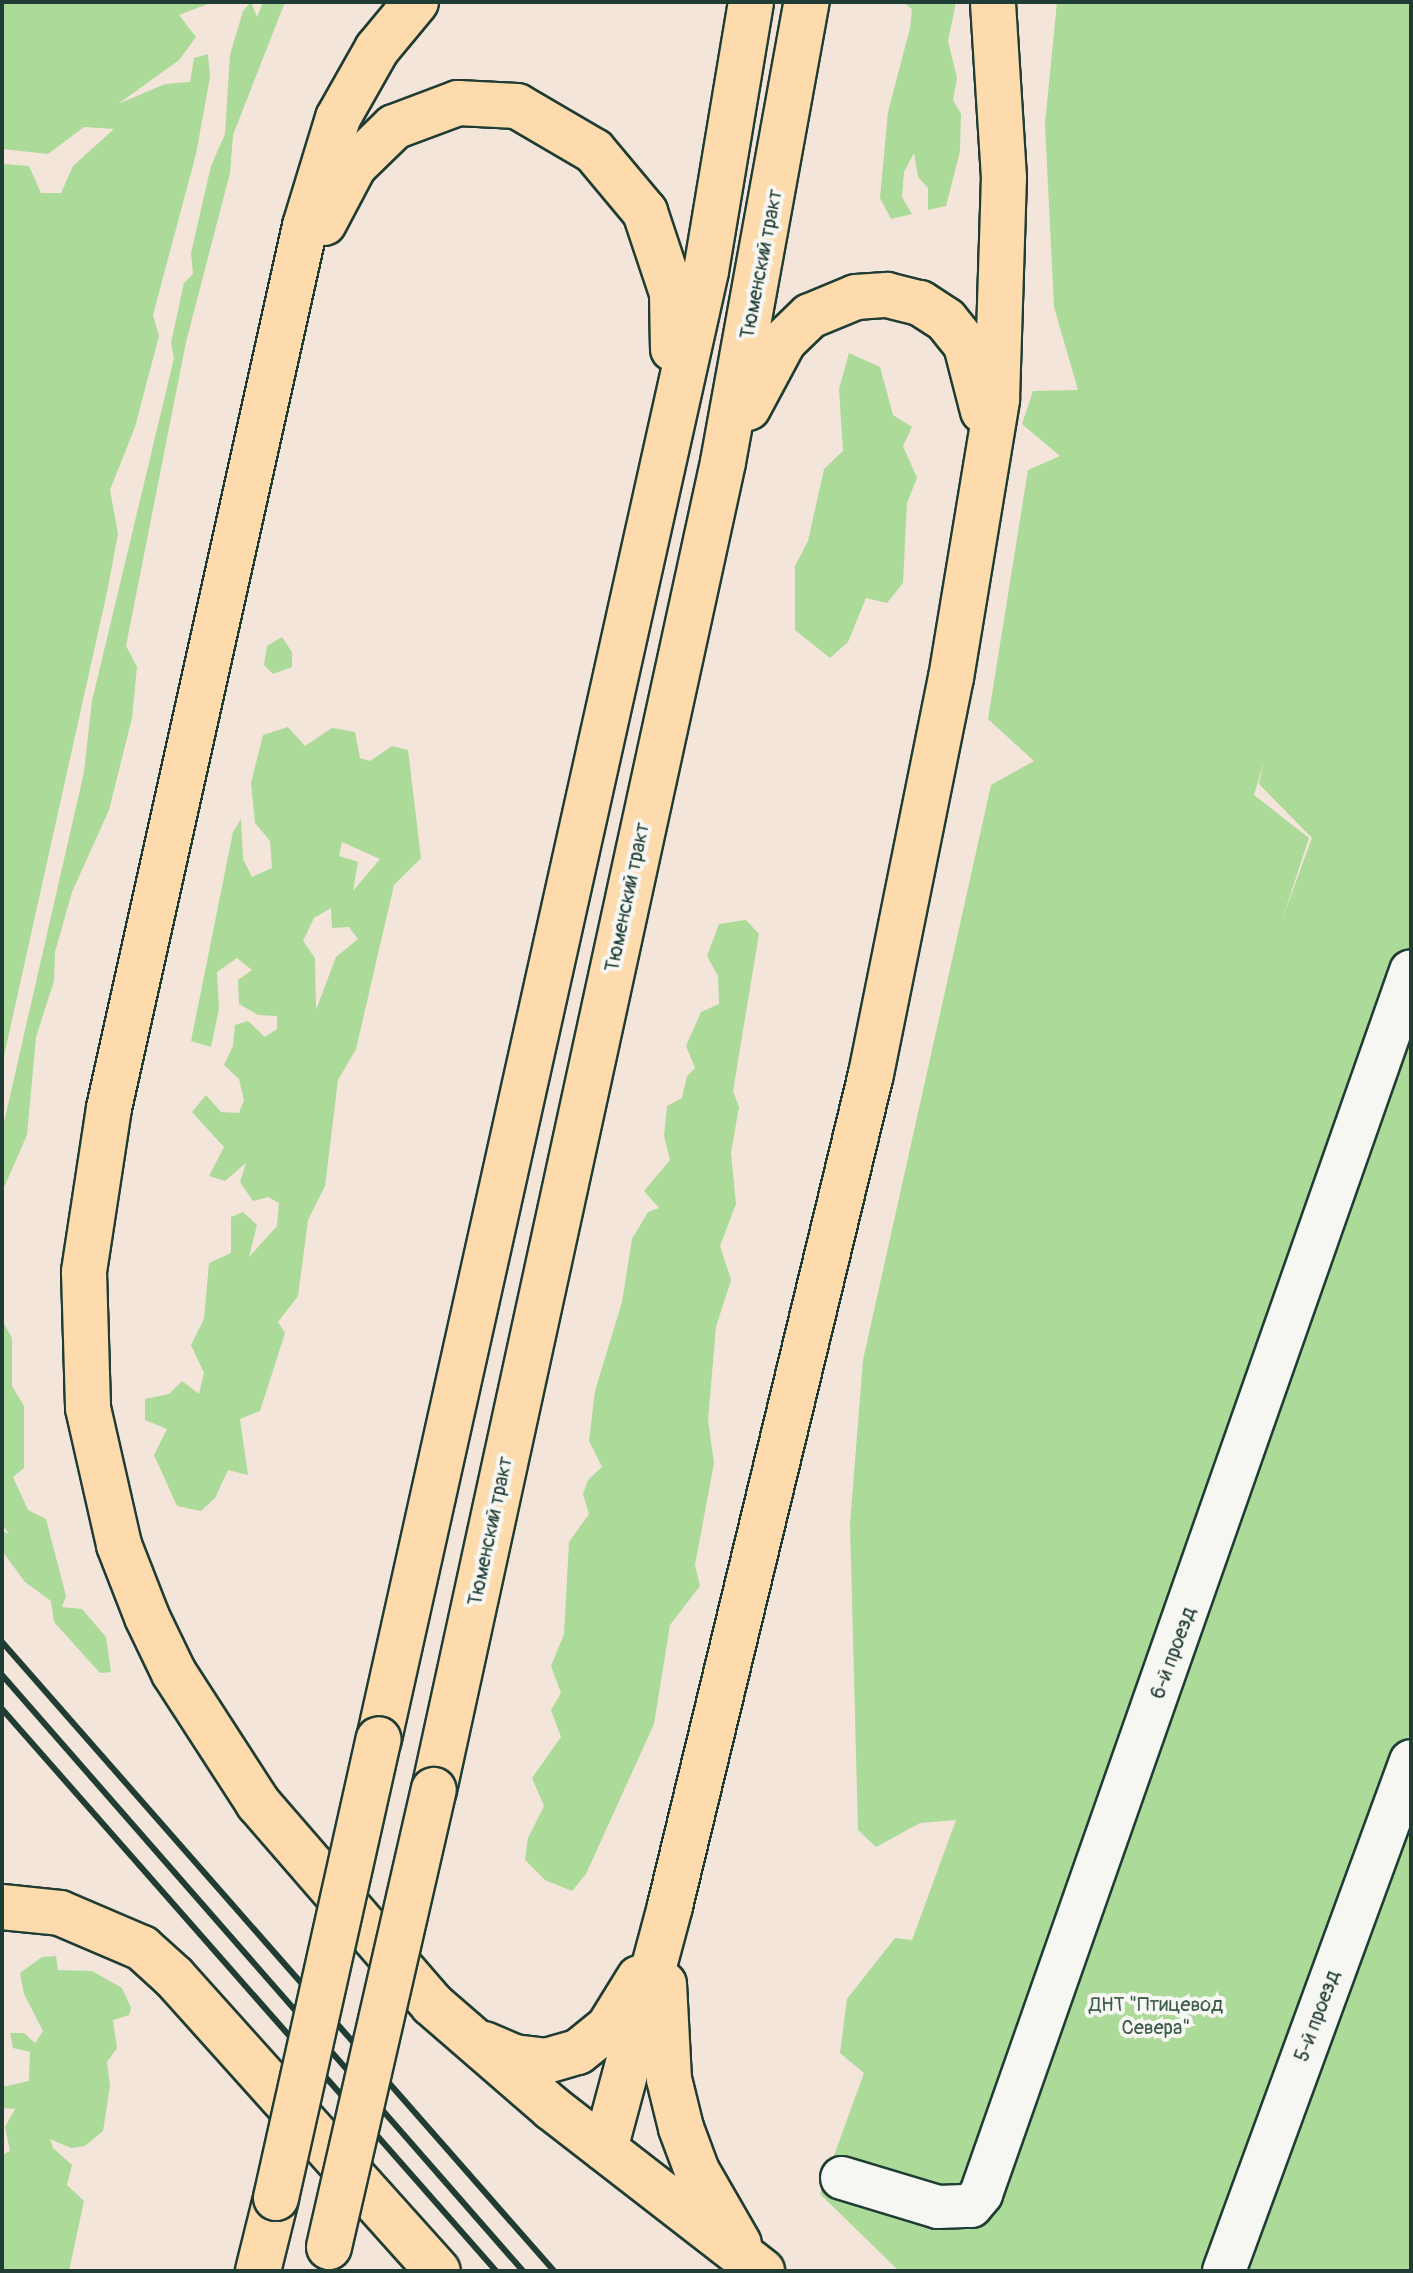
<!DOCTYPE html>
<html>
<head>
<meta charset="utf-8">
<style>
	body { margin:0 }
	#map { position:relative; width:1413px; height:2273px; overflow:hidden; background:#f4e5da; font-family:Pangolin,sans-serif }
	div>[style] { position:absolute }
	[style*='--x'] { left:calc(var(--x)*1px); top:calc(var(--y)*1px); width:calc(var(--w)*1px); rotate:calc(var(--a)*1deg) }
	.green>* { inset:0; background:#abda99 }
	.roads { filter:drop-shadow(2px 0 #1f3d34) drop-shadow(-2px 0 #1f3d34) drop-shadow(0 2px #1f3d34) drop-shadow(0 -2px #1f3d34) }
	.minor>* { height:42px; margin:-21px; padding:0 21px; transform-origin:21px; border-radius:21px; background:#f6f6f2 }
	.major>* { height:44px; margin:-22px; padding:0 22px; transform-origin:22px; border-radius:22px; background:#fedbac }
	.highway>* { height:44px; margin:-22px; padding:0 22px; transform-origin:22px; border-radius:22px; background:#fedbac }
	.rail>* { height:6px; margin:-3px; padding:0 3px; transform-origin:3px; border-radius:3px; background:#1f3d34 }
	.bridges { filter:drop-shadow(2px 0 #1f3d34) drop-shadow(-2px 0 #1f3d34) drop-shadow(0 2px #1f3d34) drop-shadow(0 -2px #1f3d34) }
	.major-bridge>* { height:44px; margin:-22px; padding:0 22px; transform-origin:22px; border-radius:22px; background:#fedbac }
	span { translate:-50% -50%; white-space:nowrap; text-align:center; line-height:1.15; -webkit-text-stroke:8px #f6f6f2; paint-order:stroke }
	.street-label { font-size:20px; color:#1f3d34 }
	.park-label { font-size:20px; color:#3b5c48 }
	.frame { position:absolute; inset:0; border:4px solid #1f3d34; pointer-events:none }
</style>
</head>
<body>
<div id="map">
	<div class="green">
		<div style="clip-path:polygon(2px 2px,213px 2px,179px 15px,196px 37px,179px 60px,118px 104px,165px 84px,190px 82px,194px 58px,208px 54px,210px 77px,196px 154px,153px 315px,159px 336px,135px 427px,110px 490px,118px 534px,107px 592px,2px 1065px,2px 164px,29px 166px,41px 193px,61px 193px,73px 166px,114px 129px,84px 127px,48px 154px,2px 149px)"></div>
		<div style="clip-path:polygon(251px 2px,257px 17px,263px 2px,285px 2px,233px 135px,230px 173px,186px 342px,126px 646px,137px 667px,132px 718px,109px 810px,72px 892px,55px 952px,54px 981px,36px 1037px,27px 1135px,2px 1192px,2px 1131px,84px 772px,92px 701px,174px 358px,171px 343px,184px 283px,193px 274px,191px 253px,211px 166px,225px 134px,230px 55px,243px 11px)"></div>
		<div style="clip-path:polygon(903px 2px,956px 2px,948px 41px,957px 78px,953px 100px,961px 114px,960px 151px,946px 206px,928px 210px,928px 188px,918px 177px,914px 153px,904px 172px,902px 197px,912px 214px,891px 219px,880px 198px,888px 112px,910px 28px,912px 9px)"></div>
		<div style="clip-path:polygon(evenodd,1057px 2px,1411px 2px,1411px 2271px,899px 2271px,820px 2194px,864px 2073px,840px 2053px,847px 1999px,895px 1938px,912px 1940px,956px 1820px,920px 1823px,876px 1847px,858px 1830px,850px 1524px,863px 1360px,991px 785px,1034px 761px,988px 719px,1028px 470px,1060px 456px,1022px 424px,1033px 391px,1078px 390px,1054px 307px,1045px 124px,1057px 2px,1264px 762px,1259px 784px,1312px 838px,1282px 920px,1309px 838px,1254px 795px,1264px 762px)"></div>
		<div style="clip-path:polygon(849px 353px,880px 367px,893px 415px,912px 427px,903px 446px,917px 478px,907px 503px,903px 583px,887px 603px,866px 598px,848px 642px,830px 658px,795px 630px,795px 566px,808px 541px,824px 469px,843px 451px,839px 389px)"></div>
		<div style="clip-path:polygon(282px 637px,292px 652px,292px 667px,273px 674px,264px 665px,267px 646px)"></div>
		<div style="clip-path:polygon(evenodd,288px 727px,305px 746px,332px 728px,355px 732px,360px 758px,370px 761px,392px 746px,408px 750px,421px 858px,394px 885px,356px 1049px,338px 1080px,325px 1186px,308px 1220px,298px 1296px,278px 1322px,285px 1333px,260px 1411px,240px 1419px,248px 1475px,228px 1470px,215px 1498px,201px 1511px,177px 1506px,154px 1455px,167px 1429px,145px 1420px,145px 1399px,169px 1394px,182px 1381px,199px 1394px,204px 1373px,191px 1345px,204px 1319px,209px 1263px,231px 1253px,231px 1217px,243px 1212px,257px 1225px,249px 1257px,277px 1226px,279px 1203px,268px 1197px,253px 1201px,240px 1182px,246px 1163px,225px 1181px,209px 1176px,224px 1147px,192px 1112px,206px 1095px,221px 1112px,239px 1113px,244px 1100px,239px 1079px,224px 1065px,233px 1046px,235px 1025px,248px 1021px,265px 1037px,277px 1029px,277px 1016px,258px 1015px,239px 1004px,238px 980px,252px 970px,237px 958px,217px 972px,219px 1009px,211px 1047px,191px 1041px,233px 832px,241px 819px,243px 859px,252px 877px,272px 868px,270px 841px,255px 823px,251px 783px,263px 735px,288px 727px,342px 842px,380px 859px,353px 891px,358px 862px,339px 856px,342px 842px,288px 727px,331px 908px,332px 928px,349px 927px,358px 939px,336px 957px,316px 1010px,315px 958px,303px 941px,314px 918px,331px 908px)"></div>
		<div style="clip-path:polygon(746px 920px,759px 934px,733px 1091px,739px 1107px,731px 1153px,736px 1204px,720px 1246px,731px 1280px,716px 1327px,708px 1420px,714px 1463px,695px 1565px,700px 1586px,670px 1625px,654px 1724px,586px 1874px,572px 1891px,545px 1880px,525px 1860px,528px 1838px,544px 1806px,532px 1778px,561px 1737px,551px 1710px,561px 1693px,551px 1666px,564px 1634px,569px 1542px,589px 1514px,583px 1494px,588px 1480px,602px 1467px,589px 1441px,595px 1391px,622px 1302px,632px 1239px,648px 1212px,659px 1208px,644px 1191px,670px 1160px,664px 1136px,667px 1106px,682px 1098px,687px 1076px,695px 1068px,686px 1046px,701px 1012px,719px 1004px,718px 976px,707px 956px,719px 924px)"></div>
		<div style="clip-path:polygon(2px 1320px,12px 1338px,12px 1386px,24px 1406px,24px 1468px,13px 1477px,28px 1510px,46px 1519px,66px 1596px,62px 1607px,82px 1609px,106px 1637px,111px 1672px,100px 1673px,54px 1622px,51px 1601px,25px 1582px,2px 1551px,2px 1531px,9px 1534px,2px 1524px)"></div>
		<div style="clip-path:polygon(56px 1956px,58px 1970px,92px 1971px,122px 1988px,131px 2008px,129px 2015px,113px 2020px,117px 2048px,107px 2062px,110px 2086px,103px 2131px,85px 2146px,71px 2148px,50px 2139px,53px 2148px,72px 2165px,67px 2185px,84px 2201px,69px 2271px,2px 2271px,2px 2155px,10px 2151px,5px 2127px,15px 2109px,2px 2108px,2px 2087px,29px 2081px,30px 2052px,13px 2048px,10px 2033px,24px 2033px,35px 2043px,43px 2031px,24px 1994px,20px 1973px,42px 1957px)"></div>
	</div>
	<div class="roads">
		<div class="minor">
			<div style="--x:842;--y:2178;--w:100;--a:16.8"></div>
			<div style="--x:938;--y:2207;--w:33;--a:-2"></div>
			<div style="--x:971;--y:2206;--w:16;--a:-50"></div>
			<div style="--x:981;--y:2194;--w:1296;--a:-70.63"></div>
			<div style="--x:1224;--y:2271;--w:543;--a:-69.86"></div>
		</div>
		<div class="major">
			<div style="--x:416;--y:2;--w:61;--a:129.7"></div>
			<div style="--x:377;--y:49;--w:79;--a:119.5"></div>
			<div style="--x:338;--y:118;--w:113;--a:107"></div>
			<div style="--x:305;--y:226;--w:904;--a:102.53"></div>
			<div style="--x:109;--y:1108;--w:166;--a:98.7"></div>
			<div style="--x:84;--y:1272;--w:136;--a:88.3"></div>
			<div style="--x:88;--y:1408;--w:140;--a:77.2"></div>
			<div style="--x:119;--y:1545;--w:77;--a:68.7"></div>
			<div style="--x:147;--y:1617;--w:62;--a:64.3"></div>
			<div style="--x:174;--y:1673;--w:155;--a:57.1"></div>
			<div style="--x:258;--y:1803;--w:266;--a:49.1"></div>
			<div style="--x:432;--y:2004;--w:159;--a:40.9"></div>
			<div style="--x:552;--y:2108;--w:266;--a:37.8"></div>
			<div style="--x:324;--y:223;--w:64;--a:-62.2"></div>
			<div style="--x:354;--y:166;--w:56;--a:-44.3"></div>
			<div style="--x:394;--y:127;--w:68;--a:-20.6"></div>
			<div style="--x:458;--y:103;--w:59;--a:2.9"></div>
			<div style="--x:517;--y:106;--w:89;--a:30.3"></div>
			<div style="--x:594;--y:151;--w:80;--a:50.1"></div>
			<div style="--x:645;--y:212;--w:85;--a:71.6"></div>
			<div style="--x:672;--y:293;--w:56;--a:89"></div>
			<div style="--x:748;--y:408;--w:76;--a:-61.8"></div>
			<div style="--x:784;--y:341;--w:36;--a:-44"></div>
			<div style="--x:810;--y:316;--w:50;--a:-22.4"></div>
			<div style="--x:856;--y:297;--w:31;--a:-4"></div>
			<div style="--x:887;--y:295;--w:34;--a:14"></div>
			<div style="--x:920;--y:303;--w:31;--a:33"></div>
			<div style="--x:946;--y:320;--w:32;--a:51"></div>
			<div style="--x:966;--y:345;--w:68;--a:75.6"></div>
			<div style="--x:379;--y:1739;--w:1504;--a:-77.44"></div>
			<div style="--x:706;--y:271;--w:273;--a:-80.5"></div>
			<div style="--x:434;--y:1790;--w:1359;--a:-77.72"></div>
			<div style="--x:723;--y:462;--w:468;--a:-79.7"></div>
			<div style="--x:664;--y:1984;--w:95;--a:87"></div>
			<div style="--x:669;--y:2079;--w:50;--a:76.2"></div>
			<div style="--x:681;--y:2128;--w:46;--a:69.6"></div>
			<div style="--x:697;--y:2171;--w:84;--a:60.1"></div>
			<div style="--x:484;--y:2044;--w:33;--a:23"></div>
			<div style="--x:514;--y:2057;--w:32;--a:7"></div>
			<div style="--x:546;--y:2061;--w:33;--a:-16"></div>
			<div style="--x:578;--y:2052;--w:38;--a:-39"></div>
			<div style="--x:608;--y:2028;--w:59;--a:-58.2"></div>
			<div style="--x:605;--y:2149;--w:252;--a:-75"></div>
			<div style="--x:670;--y:1906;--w:856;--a:-76.42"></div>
			<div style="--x:871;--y:1074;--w:404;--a:-78.6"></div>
			<div style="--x:951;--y:678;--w:283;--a:-80.6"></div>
			<div style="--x:997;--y:399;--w:221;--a:-88.2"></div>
			<div style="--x:1004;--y:178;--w:176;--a:-93.6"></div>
			<div style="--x:258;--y:2271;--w:75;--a:-76.1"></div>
		</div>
		<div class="highway">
			<div style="--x:2;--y:1907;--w:58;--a:5.9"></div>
			<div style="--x:60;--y:1913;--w:89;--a:23.1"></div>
			<div style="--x:142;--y:1948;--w:43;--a:42.2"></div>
			<div style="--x:174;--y:1977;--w:395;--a:48.1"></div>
		</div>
	</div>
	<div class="rail">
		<div style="--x:2;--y:1642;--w:837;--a:48.73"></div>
		<div style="--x:2;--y:1675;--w:792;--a:48.84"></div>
		<div style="--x:2;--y:1709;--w:748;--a:48.68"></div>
	</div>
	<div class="bridges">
		<div class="major-bridge">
			<div style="--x:276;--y:2198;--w:470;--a:-77.4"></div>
			<div style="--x:329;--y:2247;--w:469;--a:-77.1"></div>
		</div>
	</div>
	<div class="street-label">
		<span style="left:761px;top:264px;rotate:-79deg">Тюменский тракт</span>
		<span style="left:627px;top:897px;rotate:-78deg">Тюменский тракт</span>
		<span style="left:490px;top:1531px;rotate:-78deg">Тюменский тракт</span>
		<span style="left:1173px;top:1653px;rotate:-70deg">6-й проезд</span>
		<span style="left:1317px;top:2016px;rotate:-70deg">5-й проезд</span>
	</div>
	<div class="park-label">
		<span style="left:1156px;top:2016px">ДНТ "Птицевод<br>Севера"</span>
	</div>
	<div class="frame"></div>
</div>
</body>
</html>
